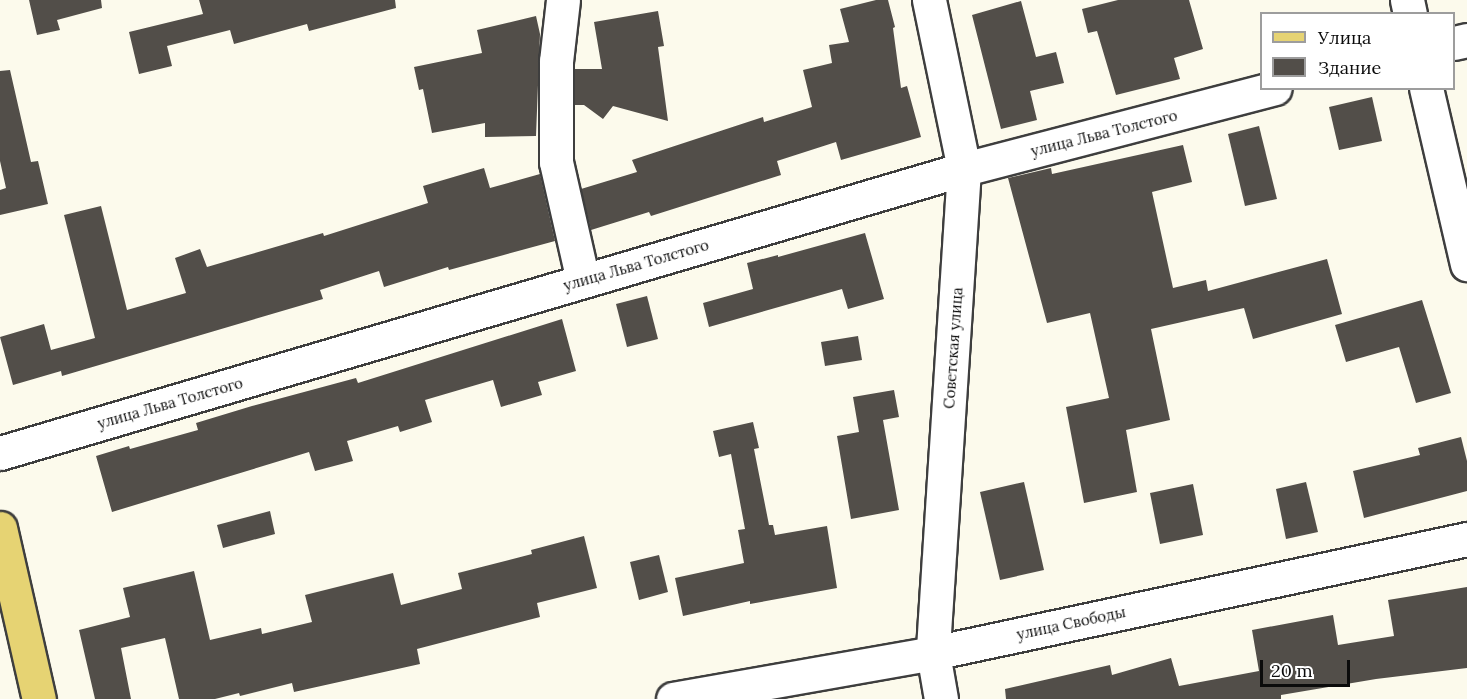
<!DOCTYPE html>
<html>
<head>
<meta charset="utf-8">
<style>
	body { margin:0 }
	#map { position:relative; width:1467px; height:699px; overflow:hidden; background:#fcfaec; font-family:Lora,serif }
	div>[style] { position:absolute }
	[style*='--x'] { left:calc(var(--x)*1px); top:calc(var(--y)*1px); width:calc(var(--w)*1px); rotate:calc(var(--a)*1deg) }
	.building>* { inset:0; background:#524e49 }
	.roads { filter:drop-shadow(2px 0 #3e3e3e) drop-shadow(-2px 0 #3e3e3e) drop-shadow(0 2px #3e3e3e) drop-shadow(0 -2px #3e3e3e) }
	.minor>* { height:33px; margin:-16.5px; padding:0 16.5px; transform-origin:16.5px; border-radius:16.5px; background:#fff }
	.major>* { height:33px; margin:-16.5px; padding:0 16.5px; transform-origin:16.5px; border-radius:16.5px; background:#e6d373 }
	span { translate:-50% -50%; white-space:nowrap; text-align:center; line-height:1.15; -webkit-text-stroke:6px #fff; paint-order:stroke }
	.street-label { font-size:15px; color:#0b0b0b }
	.legend { position:absolute; left:1260px; top:12px; width:195px; height:78px; box-sizing:border-box; background:#fff; border:2px solid #9d9d9d; margin:0; padding:8px 10px; list-style:none; font-size:18px; color:#0b0b0b }
	.legend li { display:flex; align-items:center; gap:12px; height:30px }
	.legend b { width:30px; border:2px solid #9d9d9d }
	.scale { position:absolute; left:1260px; top:660px; width:90px; height:27px; box-sizing:border-box; border:3px solid #0b0b0b; border-top:0; padding-left:8px; font-size:18px; line-height:21px; white-space:nowrap; color:#0b0b0b; -webkit-text-stroke:4px #fff; paint-order:stroke }
</style>
</head>
<body>
<div id="map">
	<div class="building">
		<div style="clip-path:polygon(29px 0,101px 0,102px 8px,57px 20px,60px 30px,37px 35px)"></div>
		<div style="clip-path:polygon(199px 0,395px 0,396px 8px,309px 31px,307px 24px,234px 44px,230px 30px,167px 46px,172px 66px,139px 74px,129px 32px,203px 14px)"></div>
		<div style="clip-path:polygon(876px 0,888px 0,895px 27px,893px 28px,901px 88px,907px 86px,921px 137px,841px 160px,836px 142px,777px 161px,781px 175px,651px 216px,649px 212px,591px 230px,581px 189px,637px 172px,632px 160px,763px 117px,764px 122px,812px 107px,803px 70px,832px 63px,829px 45px,849px 42px,840px 9px)"></div>
		<div style="clip-path:polygon(1118px 0,1189px 0,1203px 49px,1174px 58px,1180px 79px,1116px 95px,1097px 31px,1088px 33px,1082px 9px)"></div>
		<div style="clip-path:polygon(1021px 1px,1036px 57px,1056px 52px,1064px 83px,1030px 91px,1037px 120px,1001px 129px,972px 15px)"></div>
		<div style="clip-path:polygon(658px 11px,664px 46px,658px 47px,668px 121px,613px 106px,603px 119px,584px 105px,575px 105px,575px 69px,602px 69px,594px 22px)"></div>
		<div style="clip-path:polygon(536px 16px,540px 34px,536px 136px,485px 137px,485px 123px,432px 133px,423px 89px,419px 90px,414px 67px,482px 53px,477px 30px)"></div>
		<div style="clip-path:polygon(10px 70px,31px 162px,38px 161px,48px 204px,0 215px,0 190px,6px 188px,0 161px,0 71px)"></div>
		<div style="clip-path:polygon(1372px 97px,1382px 141px,1339px 150px,1329px 107px)"></div>
		<div style="clip-path:polygon(1259px 126px,1277px 199px,1245px 206px,1228px 134px)"></div>
		<div style="clip-path:polygon(1183px 145px,1192px 182px,1152px 192px,1173px 288px,1206px 280px,1208px 291px,1327px 259px,1342px 314px,1253px 339px,1244px 308px,1151px 329px,1170px 420px,1126px 430px,1137px 492px,1084px 503px,1066px 407px,1109px 398px,1090px 313px,1047px 323px,1008px 178px,1051px 168px,1052px 174px)"></div>
		<div style="clip-path:polygon(484px 168px,490px 188px,540px 174px,555px 241px,449px 270px,448px 267px,384px 287px,379px 271px,320px 290px,323px 299px,62px 376px,61px 371px,13px 385px,0 337px,44px 324px,51px 350px,95px 338px,64px 215px,101px 206px,127px 310px,186px 293px,175px 258px,200px 249px,207px 267px,323px 233px,324px 236px,428px 203px,423px 186px)"></div>
		<div style="clip-path:polygon(865px 233px,884px 299px,848px 309px,842px 289px,709px 327px,703px 303px,753px 289px,747px 263px,778px 255px,778px 257px)"></div>
		<div style="clip-path:polygon(647px 296px,658px 339px,627px 347px,616px 304px)"></div>
		<div style="clip-path:polygon(1422px 300px,1451px 393px,1416px 403px,1399px 347px,1346px 362px,1335px 325px)"></div>
		<div style="clip-path:polygon(562px 319px,576px 371px,538px 382px,542px 395px,501px 407px,493px 380px,425px 400px,432px 422px,400px 432px,398px 426px,347px 441px,353px 461px,315px 471px,309px 452px,112px 512px,96px 456px,129px 446px,130px 449px,198px 430px,196px 423px,252px 406px,356px 378px,358px 383px)"></div>
		<div style="clip-path:polygon(858px 336px,862px 360px,825px 366px,821px 342px)"></div>
		<div style="clip-path:polygon(894px 390px,899px 417px,883px 420px,899px 510px,851px 519px,837px 436px,859px 432px,853px 397px)"></div>
		<div style="clip-path:polygon(753px 422px,759px 448px,754px 449px,769px 525px,773px 525px,775px 535px,827px 526px,837px 588px,750px 604px,750px 601px,683px 616px,675px 578px,744px 563px,738px 530px,745px 529px,731px 454px,719px 457px,713px 431px)"></div>
		<div style="clip-path:polygon(1461px 437px,1467px 461px,1467px 491px,1364px 518px,1353px 471px,1420px 455px,1418px 448px)"></div>
		<div style="clip-path:polygon(1024px 482px,1044px 570px,1000px 580px,980px 492px)"></div>
		<div style="clip-path:polygon(1306px 482px,1318px 532px,1286px 539px,1276px 489px)"></div>
		<div style="clip-path:polygon(1193px 484px,1203px 535px,1160px 544px,1150px 493px)"></div>
		<div style="clip-path:polygon(270px 511px,275px 534px,223px 548px,217px 525px)"></div>
		<div style="clip-path:polygon(584px 536px,597px 588px,537px 603px,540px 617px,417px 649px,420px 664px,294px 692px,292px 683px,240px 696px,239px 693px,215px 699px,179px 699px,165px 638px,121px 648px,131px 699px,95px 699px,79px 630px,130px 617px,123px 588px,194px 571px,210px 640px,261px 628px,262px 634px,312px 622px,305px 595px,393px 573px,401px 605px,462px 589px,458px 573px,532px 554px,531px 550px)"></div>
		<div style="clip-path:polygon(659px 555px,668px 592px,639px 600px,630px 562px)"></div>
		<div style="clip-path:polygon(1467px 587px,1467px 668px,1376px 679px,1281px 695px,1281px 699px,1006px 699px,1005px 689px,1110px 665px,1112px 675px,1171px 658px,1179px 686px,1259px 671px,1252px 630px,1333px 615px,1338px 645px,1394px 636px,1388px 600px)"></div>
	</div>
	<div class="roads">
		<div class="minor">
			<div style="--x:563;--y:0;--w:61;--a:96.5"></div>
			<div style="--x:556;--y:61;--w:101;--a:90"></div>
			<div style="--x:556;--y:162;--w:122;--a:77.2"></div>
			<div style="--x:929;--y:0;--w:173;--a:78.3"></div>
			<div style="--x:964;--y:169;--w:485;--a:93.7"></div>
			<div style="--x:933;--y:653;--w:47;--a:80.1"></div>
			<div style="--x:1407;--y:0;--w:14;--a:78"></div>
			<div style="--x:1454;--y:43;--w:13;--a:-13"></div>
			<div style="--x:1426;--y:88;--w:181;--a:76.9"></div>
			<div style="--x:0;--y:453;--w:1005;--a:-16.42"></div>
			<div style="--x:964;--y:169;--w:321;--a:-14.6"></div>
			<div style="--x:673;--y:699;--w:264;--a:-10"></div>
			<div style="--x:933;--y:653;--w:546;--a:-12.05"></div>
		</div>
		<div class="major">
			<div style="--x:0;--y:528;--w:175;--a:77.2"></div>
		</div>
	</div>
	<div class="street-label">
		<span style="left:1104px;top:133px;rotate:-14deg">улица Льва Толстого</span>
		<span style="left:636px;top:265px;rotate:-16deg">улица Льва Толстого</span>
		<span style="left:953px;top:348px;rotate:-86deg">Советская улица</span>
		<span style="left:170px;top:403px;rotate:-16deg">улица Льва Толстого</span>
		<span style="left:1071px;top:623px;rotate:-12deg">улица Свободы</span>
	</div>
	<ul class="legend">
	<li><b style="height:8px;background:#e6d373"></b>Улица</li>
	<li><b style="height:16px;background:#524e49"></b>Здание</li>
	</ul>
	<div class="scale">20 m</div>
</div>
</body>
</html>
